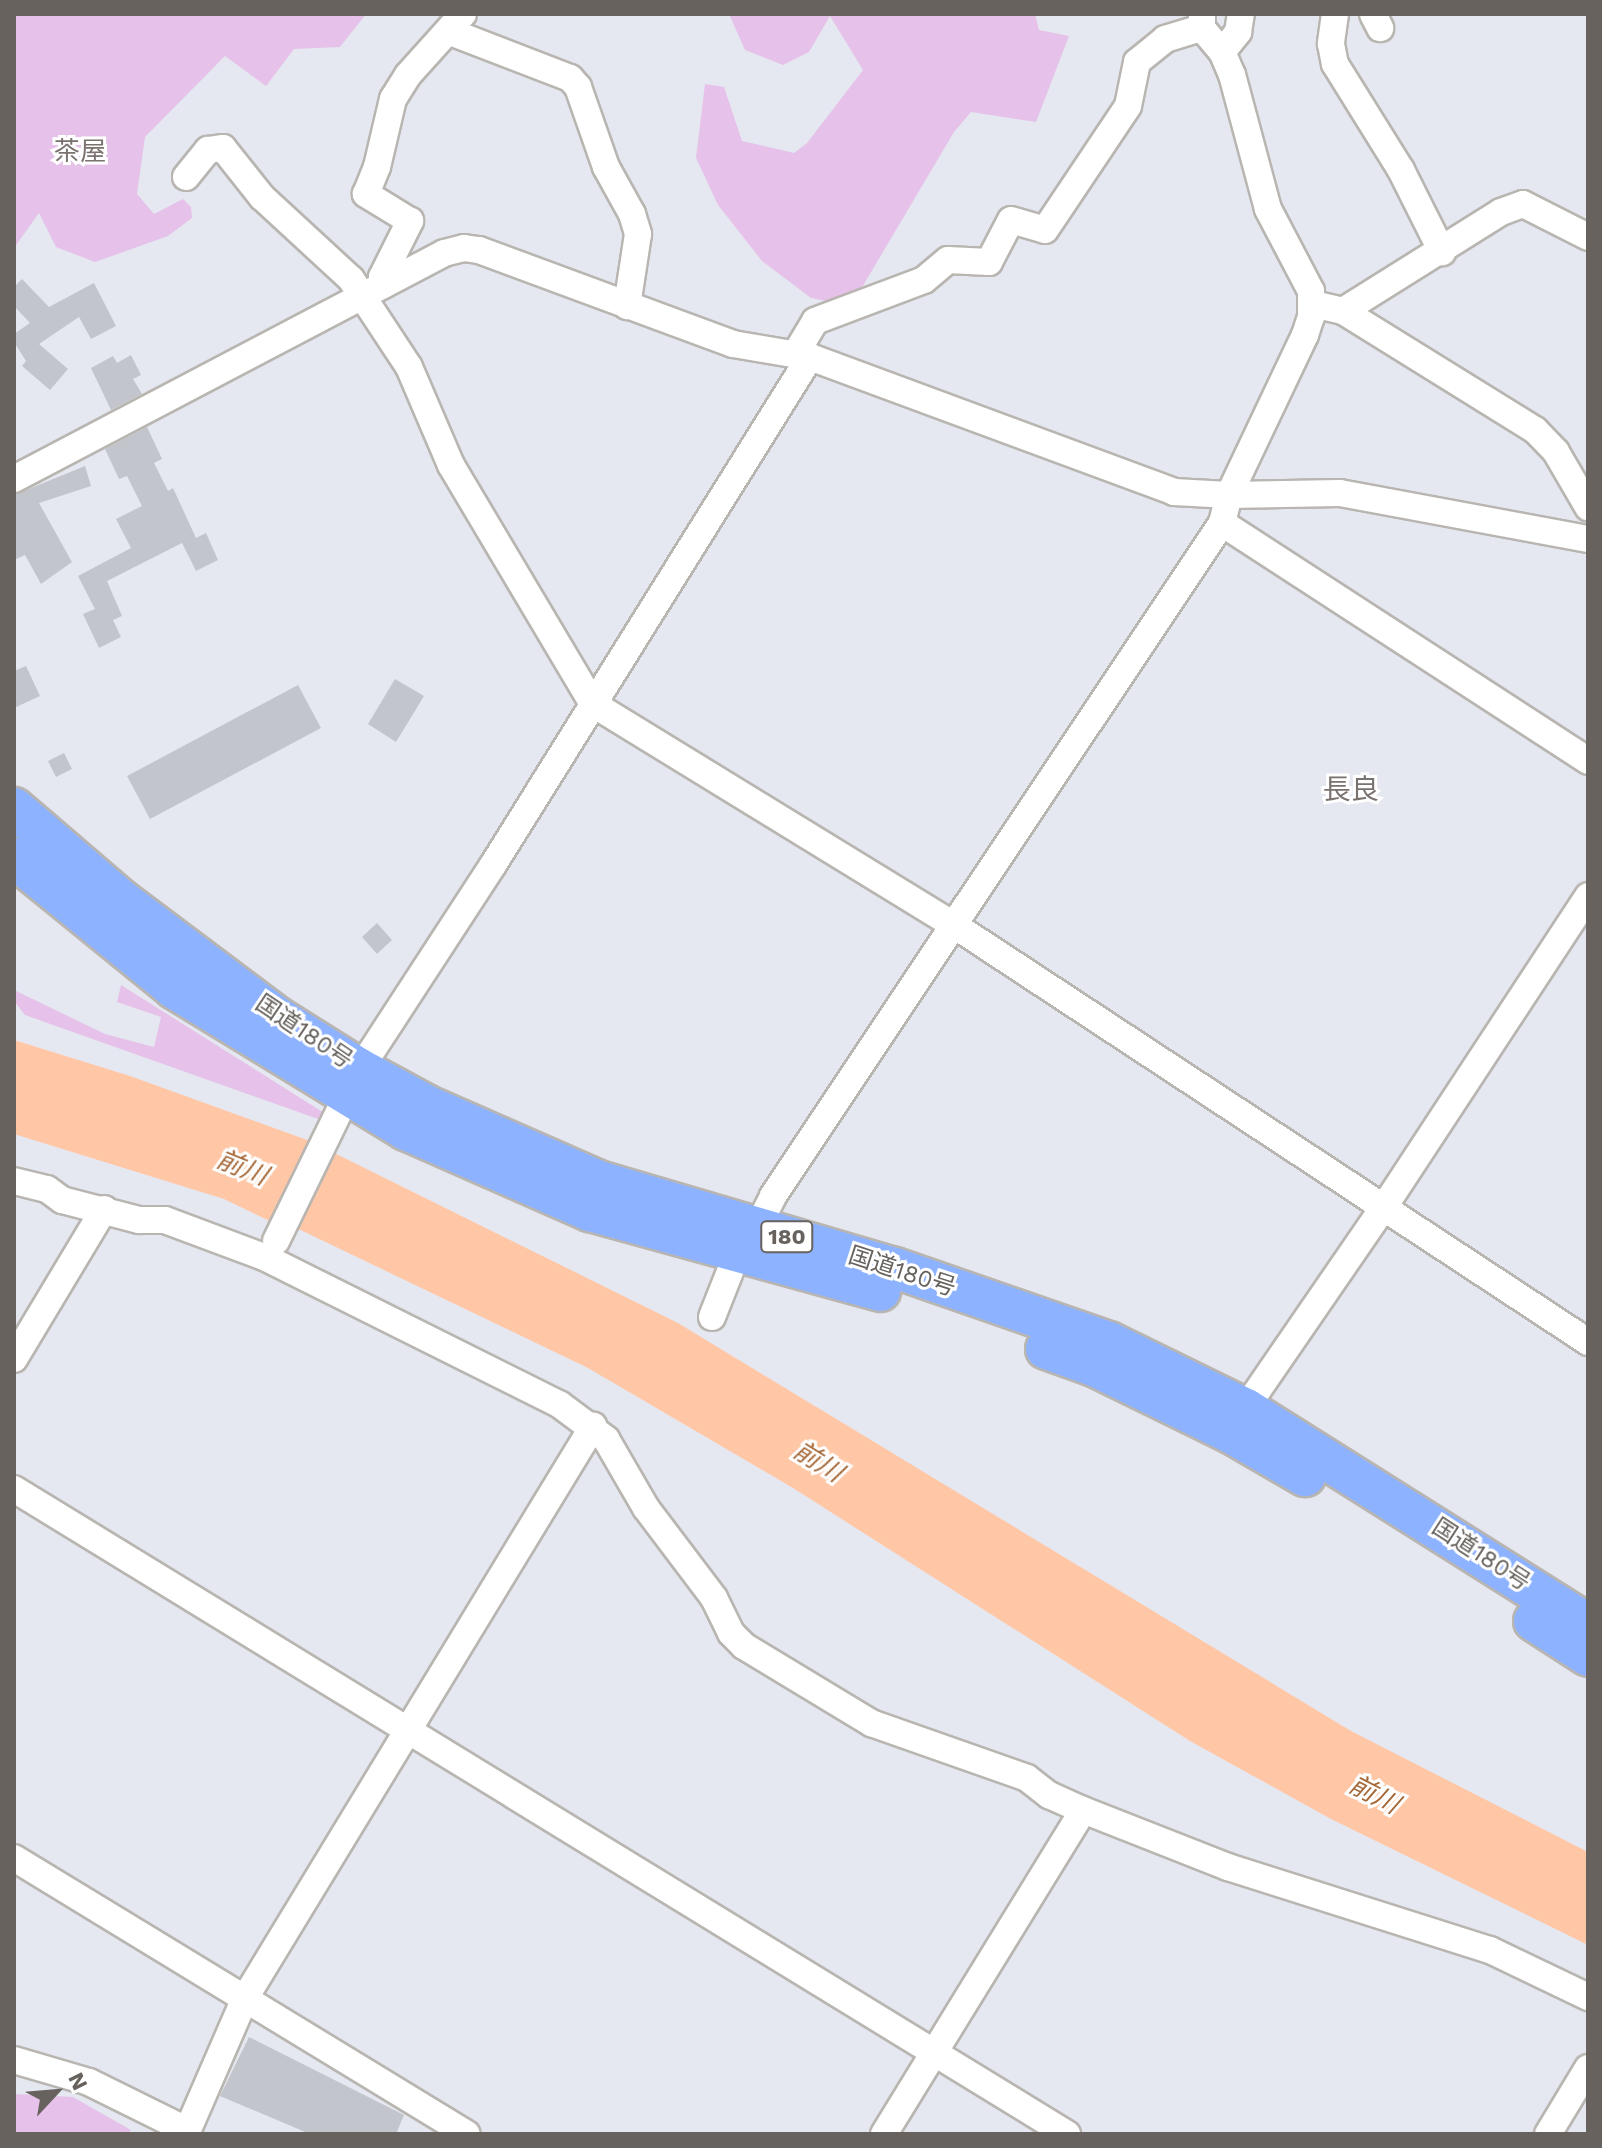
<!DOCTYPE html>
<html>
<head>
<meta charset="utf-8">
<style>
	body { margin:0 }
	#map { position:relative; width:1602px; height:2148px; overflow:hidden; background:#e5e8f0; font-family:"Work Sans","Noto Sans JP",sans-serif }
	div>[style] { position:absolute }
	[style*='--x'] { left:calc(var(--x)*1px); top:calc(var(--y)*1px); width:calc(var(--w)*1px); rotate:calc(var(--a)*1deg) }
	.green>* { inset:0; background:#e6c1e9 }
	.water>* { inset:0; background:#ffc7a6 }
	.building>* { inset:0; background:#c2c5cb }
	.roads { filter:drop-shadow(2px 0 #b9b5b1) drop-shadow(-2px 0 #b9b5b1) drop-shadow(0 2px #b9b5b1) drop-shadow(0 -2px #b9b5b1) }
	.minor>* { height:26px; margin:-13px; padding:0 13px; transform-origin:13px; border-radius:13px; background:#fff }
	.highway>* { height:40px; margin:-20px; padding:0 20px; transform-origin:20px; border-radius:20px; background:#8db2ff }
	span { translate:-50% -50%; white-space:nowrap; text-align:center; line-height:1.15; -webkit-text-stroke:6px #fff; paint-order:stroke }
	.shield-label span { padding:2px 6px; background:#fff; border:2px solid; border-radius:6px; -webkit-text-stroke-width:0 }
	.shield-label { font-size:22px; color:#67625d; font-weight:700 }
	.street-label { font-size:24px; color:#67625d }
	.neighbourhood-label { font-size:26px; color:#79726e }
	.water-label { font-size:26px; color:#a56838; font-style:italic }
	.quarter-label { font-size:28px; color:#79726e }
	.frame { position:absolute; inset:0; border:16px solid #67625d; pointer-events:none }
	.north { position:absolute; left:16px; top:2052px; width:80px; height:80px; -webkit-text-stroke:6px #fff; paint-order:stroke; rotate:64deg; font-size:22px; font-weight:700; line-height:32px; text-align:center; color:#67625d }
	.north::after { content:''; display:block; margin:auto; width:28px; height:36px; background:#67625d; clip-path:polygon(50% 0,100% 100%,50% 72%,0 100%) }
</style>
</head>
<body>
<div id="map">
	<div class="green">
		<div style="clip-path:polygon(14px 14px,366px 14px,340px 47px,294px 49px,266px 86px,225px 56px,145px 137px,137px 194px,154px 214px,183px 199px,191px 207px,192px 218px,168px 236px,95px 262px,56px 247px,39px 213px,14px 248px)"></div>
		<div style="clip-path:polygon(729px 14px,1035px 14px,1039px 30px,1069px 36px,1036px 122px,971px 112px,954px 132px,851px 306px,811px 298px,762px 261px,718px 205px,696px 158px,705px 84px,724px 87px,742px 141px,794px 153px,807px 143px,863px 70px,830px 16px,809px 52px,783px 65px,745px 50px)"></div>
		<div style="clip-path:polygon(121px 985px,329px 1116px,321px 1120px,25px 1015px,14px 1001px,14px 990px,105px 1034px,154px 1047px,161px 1017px,117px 1002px)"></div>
		<div style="clip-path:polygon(14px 2094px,73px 2097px,131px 2130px,129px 2134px,14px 2134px)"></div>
	</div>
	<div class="water">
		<div style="clip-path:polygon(14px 1040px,130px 1076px,310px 1141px,678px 1323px,1351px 1731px,1588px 1852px,1588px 1945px,1331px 1819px,1190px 1741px,793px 1488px,588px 1368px,288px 1224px,278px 1225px,224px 1199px,14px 1134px)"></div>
	</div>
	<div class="building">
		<div style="clip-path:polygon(22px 279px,49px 307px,94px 283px,116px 326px,91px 339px,79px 317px,39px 344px,68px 369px,50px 390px,22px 366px,26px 361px,14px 342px,14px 334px,30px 323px,14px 306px,14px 287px)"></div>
		<div style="clip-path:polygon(131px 355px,141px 375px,133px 379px,142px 394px,111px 410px,91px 368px,113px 356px,117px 363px)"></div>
		<div style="clip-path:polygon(147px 427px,162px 459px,154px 463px,168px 491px,173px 488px,196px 538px,206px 533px,218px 560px,196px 571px,182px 543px,107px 581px,122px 616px,113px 620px,121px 637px,99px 648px,83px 614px,95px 609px,78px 576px,131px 548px,116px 519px,142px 506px,127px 476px,119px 479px,105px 449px)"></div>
		<div style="clip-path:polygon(85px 466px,91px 486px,39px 503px,72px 562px,41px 584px,25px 555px,14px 560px,14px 495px)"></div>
		<div style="clip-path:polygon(26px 666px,40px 696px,14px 708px,14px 671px)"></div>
		<div style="clip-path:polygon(395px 679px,424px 696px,396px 742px,368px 724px)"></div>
		<div style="clip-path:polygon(298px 685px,321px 728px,150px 819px,127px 776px)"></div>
		<div style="clip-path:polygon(64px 753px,72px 769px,56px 777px,48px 761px)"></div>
		<div style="clip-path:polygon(377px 923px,392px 940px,377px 954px,362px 937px)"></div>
		<div style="clip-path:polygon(249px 2037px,404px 2115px,396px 2134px,310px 2134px,220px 2096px)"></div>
	</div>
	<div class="roads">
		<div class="minor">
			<div style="--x:1335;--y:14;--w:30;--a:98"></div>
			<div style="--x:1331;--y:44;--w:20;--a:79"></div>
			<div style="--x:1335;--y:64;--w:125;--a:58.1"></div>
			<div style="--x:1401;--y:170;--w:92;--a:63.4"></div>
			<div style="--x:1373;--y:14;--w:16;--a:63"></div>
			<div style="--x:448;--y:31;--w:131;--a:21.1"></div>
			<div style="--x:570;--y:78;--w:12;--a:48"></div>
			<div style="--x:578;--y:87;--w:85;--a:70.7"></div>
			<div style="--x:606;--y:167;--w:54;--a:61"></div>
			<div style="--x:632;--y:214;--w:21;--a:73"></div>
			<div style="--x:638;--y:234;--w:73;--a:98.7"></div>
			<div style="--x:1222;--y:52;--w:26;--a:-51"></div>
			<div style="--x:1238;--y:32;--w:18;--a:-81"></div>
			<div style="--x:186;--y:177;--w:35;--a:-51"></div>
			<div style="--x:208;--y:150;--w:15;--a:-8"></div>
			<div style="--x:223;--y:148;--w:63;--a:51.5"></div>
			<div style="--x:262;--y:197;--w:121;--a:42.7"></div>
			<div style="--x:351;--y:279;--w:105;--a:56.6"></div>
			<div style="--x:409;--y:367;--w:107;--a:66.8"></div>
			<div style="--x:451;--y:465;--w:278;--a:59.3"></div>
			<div style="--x:593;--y:704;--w:423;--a:31.5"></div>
			<div style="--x:954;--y:925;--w:759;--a:33.33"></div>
			<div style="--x:383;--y:285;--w:8;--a:-97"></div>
			<div style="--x:382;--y:277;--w:63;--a:-63.4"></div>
			<div style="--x:410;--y:221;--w:52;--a:-148.5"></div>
			<div style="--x:366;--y:194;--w:29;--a:-68"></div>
			<div style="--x:377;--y:167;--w:70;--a:-76.8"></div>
			<div style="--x:393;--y:99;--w:28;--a:-58"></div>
			<div style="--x:408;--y:75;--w:82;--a:-48"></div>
			<div style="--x:1313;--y:304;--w:31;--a:13"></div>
			<div style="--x:1343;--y:311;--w:226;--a:31.8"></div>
			<div style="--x:1535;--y:430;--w:30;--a:46"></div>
			<div style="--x:1556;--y:452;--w:64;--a:59.8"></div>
			<div style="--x:1343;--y:311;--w:186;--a:-32.1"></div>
			<div style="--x:1501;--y:212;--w:23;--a:-20"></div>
			<div style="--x:1523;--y:204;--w:73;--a:26.9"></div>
			<div style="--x:796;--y:353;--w:37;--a:-59"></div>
			<div style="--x:815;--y:321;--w:116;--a:-20.6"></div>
			<div style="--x:924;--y:280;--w:31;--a:-40"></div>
			<div style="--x:948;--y:260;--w:41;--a:2.8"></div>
			<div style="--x:989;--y:262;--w:47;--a:-62.4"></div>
			<div style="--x:1011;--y:220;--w:35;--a:16"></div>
			<div style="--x:1045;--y:230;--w:149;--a:-56.2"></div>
			<div style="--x:1128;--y:106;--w:45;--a:-78.4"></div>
			<div style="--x:1137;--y:62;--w:36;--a:-39"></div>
			<div style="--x:1165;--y:39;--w:39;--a:-17"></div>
			<div style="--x:14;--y:479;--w:486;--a:-27.7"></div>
			<div style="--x:444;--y:253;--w:21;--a:-14"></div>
			<div style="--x:464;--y:248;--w:15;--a:8"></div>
			<div style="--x:479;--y:250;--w:271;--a:20.3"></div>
			<div style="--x:733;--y:344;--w:78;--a:9.6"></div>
			<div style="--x:810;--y:357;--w:388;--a:20.3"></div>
			<div style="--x:1174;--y:492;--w:55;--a:3.1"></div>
			<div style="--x:1229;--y:495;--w:111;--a:-1"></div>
			<div style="--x:1340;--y:493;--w:252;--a:10.5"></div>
			<div style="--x:1222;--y:523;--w:437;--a:33"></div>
			<div style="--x:14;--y:1181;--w:34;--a:14"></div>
			<div style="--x:47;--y:1189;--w:19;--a:36"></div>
			<div style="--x:62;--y:1200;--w:80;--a:14.6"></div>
			<div style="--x:139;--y:1220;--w:26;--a:0"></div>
			<div style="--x:165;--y:1220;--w:106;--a:20.5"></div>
			<div style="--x:264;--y:1257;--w:330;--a:26.5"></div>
			<div style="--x:559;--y:1404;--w:59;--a:36.7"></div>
			<div style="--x:606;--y:1439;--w:80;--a:59.9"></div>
			<div style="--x:646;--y:1508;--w:113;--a:52.9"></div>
			<div style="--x:714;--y:1598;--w:39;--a:64"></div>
			<div style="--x:731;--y:1633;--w:18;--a:45"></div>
			<div style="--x:744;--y:1646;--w:149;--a:31.2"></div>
			<div style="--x:871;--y:1723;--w:165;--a:19.4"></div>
			<div style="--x:1027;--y:1778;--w:28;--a:38"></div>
			<div style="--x:1049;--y:1795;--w:37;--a:24"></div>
			<div style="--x:1083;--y:1810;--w:156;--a:21.5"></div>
			<div style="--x:1228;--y:1867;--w:275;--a:17.6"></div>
			<div style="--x:1490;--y:1950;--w:109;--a:25.6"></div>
			<div style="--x:276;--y:1241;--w:191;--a:-64"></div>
			<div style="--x:360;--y:1069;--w:244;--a:-56.9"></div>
			<div style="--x:493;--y:865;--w:599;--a:-58.04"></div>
			<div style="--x:712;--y:1317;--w:68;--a:-68.4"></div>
			<div style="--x:737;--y:1254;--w:33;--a:-52"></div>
			<div style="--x:757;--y:1228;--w:36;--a:-63"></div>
			<div style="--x:773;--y:1196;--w:809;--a:-56.29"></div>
			<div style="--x:1222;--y:523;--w:29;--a:-76"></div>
			<div style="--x:1229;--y:495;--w:177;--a:-64.6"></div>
			<div style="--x:1305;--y:335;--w:19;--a:-72"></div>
			<div style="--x:1311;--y:317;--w:26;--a:-90"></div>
			<div style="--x:1311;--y:291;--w:93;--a:-117.7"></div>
			<div style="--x:1268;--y:209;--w:139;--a:-105"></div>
			<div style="--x:1232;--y:75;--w:25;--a:-113"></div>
			<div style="--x:1222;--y:52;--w:31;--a:-130"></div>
			<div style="--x:1202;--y:28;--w:14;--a:-90"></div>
			<div style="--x:14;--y:1359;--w:175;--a:-59"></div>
			<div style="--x:1236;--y:1422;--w:261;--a:-55.5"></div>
			<div style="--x:1384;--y:1207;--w:372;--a:-56.7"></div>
			<div style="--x:14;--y:1489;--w:1235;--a:31.49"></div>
			<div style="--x:14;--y:1858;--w:530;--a:31.35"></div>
			<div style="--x:14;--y:2060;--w:78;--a:16.3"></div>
			<div style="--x:89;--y:2082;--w:110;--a:26.3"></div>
			<div style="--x:186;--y:2134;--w:148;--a:-66.5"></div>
			<div style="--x:245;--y:1998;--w:670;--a:-58.68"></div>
			<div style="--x:884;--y:2134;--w:380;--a:-58.4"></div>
			<div style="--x:1548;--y:2134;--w:77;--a:-58.8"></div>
		</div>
		<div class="highway">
			<div style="--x:14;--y:808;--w:140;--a:40.6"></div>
			<div style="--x:120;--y:899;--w:196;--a:36.9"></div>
			<div style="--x:277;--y:1017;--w:98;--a:32.1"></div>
			<div style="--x:360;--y:1069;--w:75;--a:28.6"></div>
			<div style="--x:426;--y:1105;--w:189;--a:23.7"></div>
			<div style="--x:599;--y:1181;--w:309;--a:16.4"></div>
			<div style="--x:895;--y:1268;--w:226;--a:19.1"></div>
			<div style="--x:1109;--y:1342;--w:153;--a:26.1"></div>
			<div style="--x:1246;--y:1409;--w:404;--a:32.2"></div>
			<div style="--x:14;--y:858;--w:208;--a:39.1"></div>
			<div style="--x:175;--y:989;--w:271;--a:31.4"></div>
			<div style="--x:406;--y:1130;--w:201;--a:23.8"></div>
			<div style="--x:590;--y:1211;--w:301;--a:15.4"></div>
			<div style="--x:1046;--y:1349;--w:51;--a:19.5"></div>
			<div style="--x:1094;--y:1366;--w:150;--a:26.1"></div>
			<div style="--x:1229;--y:1432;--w:88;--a:30.1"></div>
			<div style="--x:1534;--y:1621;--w:64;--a:32.9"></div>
		</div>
	</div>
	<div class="shield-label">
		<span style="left:787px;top:1237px">180</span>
	</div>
	<div class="street-label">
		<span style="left:304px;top:1032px;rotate:34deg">国道180号</span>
		<span style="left:902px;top:1272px;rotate:18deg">国道180号</span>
		<span style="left:1481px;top:1555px;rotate:33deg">国道180号</span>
	</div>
	<div class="neighbourhood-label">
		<span style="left:80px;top:152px">茶屋</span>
	</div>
	<div class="water-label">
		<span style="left:242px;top:1168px;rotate:22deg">前川</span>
		<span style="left:818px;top:1462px;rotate:32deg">前川</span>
		<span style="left:1374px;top:1795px;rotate:27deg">前川</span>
	</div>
	<div class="quarter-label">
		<span style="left:1351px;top:790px">長良</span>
	</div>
	<div class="frame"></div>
	<div class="north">N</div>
</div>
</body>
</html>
